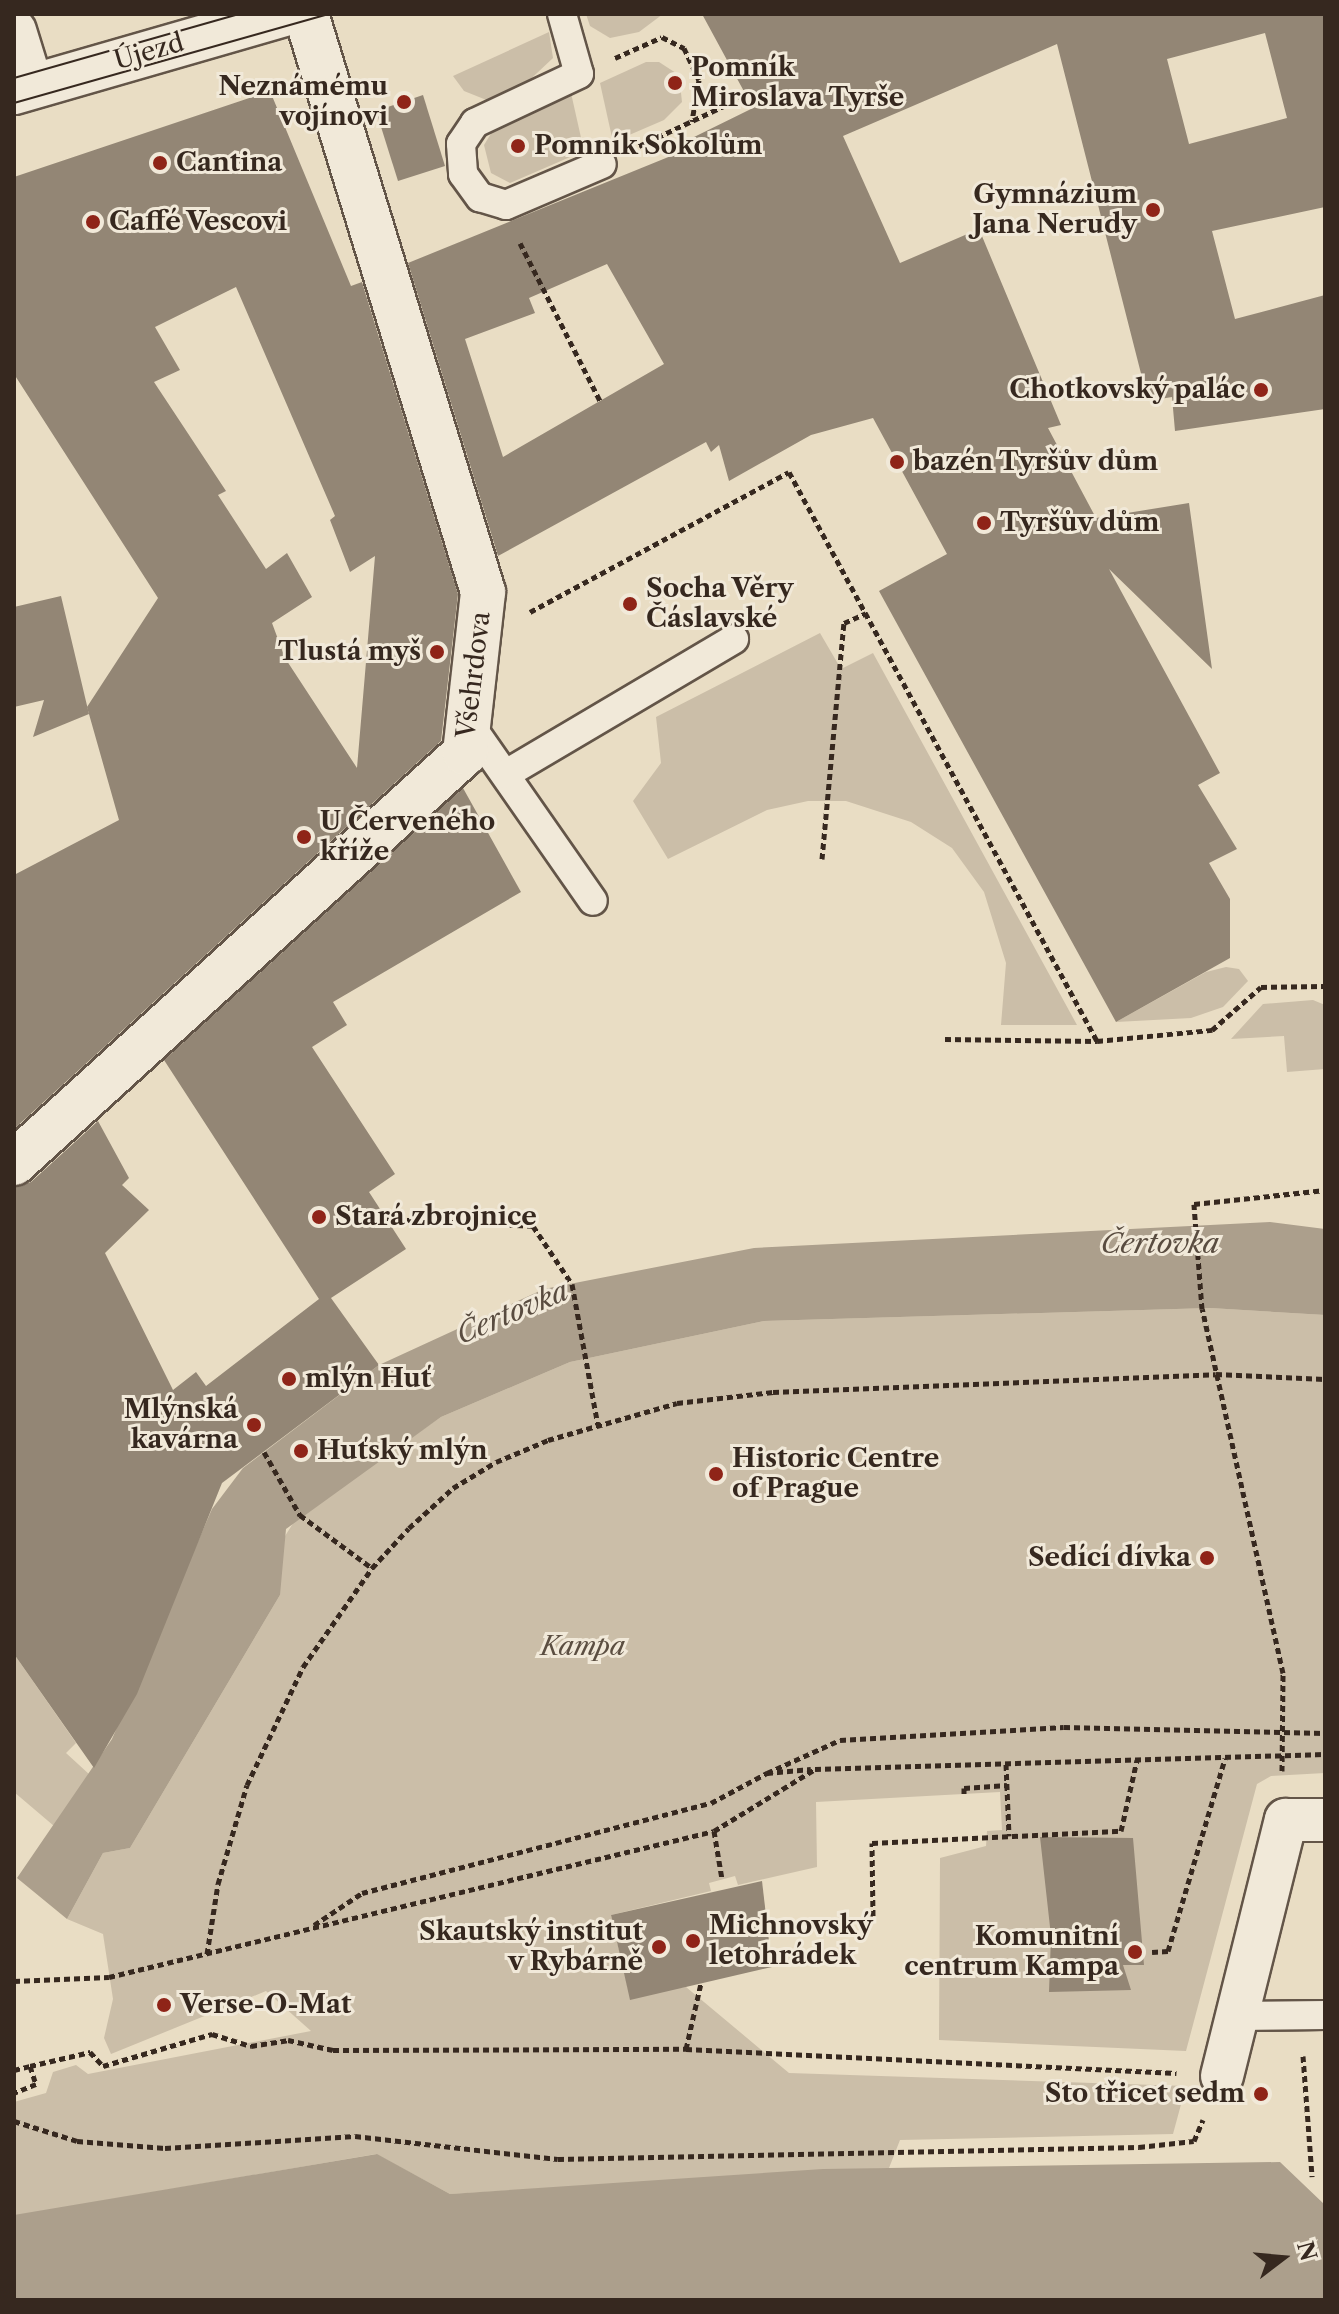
<!DOCTYPE html>
<html>
<head>
<meta charset="utf-8">
<style>
	body { margin:0 }
	#map { position:relative; width:1339px; height:2314px; overflow:hidden; background:#e9ddc4; font-family:"Libre Caslon Text",serif }
	div>[style] { position:absolute }
	[style*='--x'] { left:calc(var(--x)*1px); top:calc(var(--y)*1px); width:calc(var(--w)*1px); rotate:calc(var(--a)*1deg) }
	.green>* { inset:0; background:#cbbea8 }
	.water>* { inset:0; background:#ac9f8c }
	.building>* { inset:0; background:#938675 }
	.path>* { height:5px; margin-top:-2.5px; transform-origin:0; background:repeating-linear-gradient(90deg,#36281f 0 6px,transparent 0 10px) }
	.roads { filter:drop-shadow(2px 0 #635548) drop-shadow(-2px 0 #635548) drop-shadow(0 2px #635548) drop-shadow(0 -2px #635548) }
	.service>* { height:28px; margin:-14px; padding:0 14px; transform-origin:14px; border-radius:14px; background:#f1e9d9 }
	.pedestrian>* { height:42px; margin:-21px; padding:0 21px; transform-origin:21px; border-radius:21px; background:#f1e9d9 }
	.minor>* { height:44px; margin:-22px; padding:0 22px; transform-origin:22px; border-radius:22px; background:#f1e9d9 }
	.tram>* { height:2px; margin:-1px; padding:0 1px; transform-origin:1px; border-radius:1px; background:#36281f }
	.dots>* { width:22px; height:22px; translate:-50% -50%; box-sizing:border-box; border:4px solid #f1e9d9; border-radius:50% }
	span { translate:-50% -50%; white-space:nowrap; text-align:center; line-height:1.15; -webkit-text-stroke:6px #f1e9d9; paint-order:stroke }
	.street-label { font-size:26px; color:#36281f }
	.poi-label { font-size:26px; color:#36281f; font-weight:700 }
	.left { translate:0 -50%; text-align:left }
	.right { translate:-100% -50%; text-align:right }
	.park-label { font-size:26px; color:#5b4e41; font-style:italic }
	.water-label { font-size:28px; color:#594c40; font-style:italic }
	.frame { position:absolute; inset:0; border:16px solid #36281f; pointer-events:none }
	.north { position:absolute; left:1243px; top:2218px; width:80px; height:80px; -webkit-text-stroke:6px #f1e9d9; paint-order:stroke; rotate:74deg; font-size:22px; font-weight:700; line-height:32px; text-align:center; color:#36281f }
	.north::after { content:''; display:block; margin:auto; width:28px; height:36px; background:#36281f; clip-path:polygon(50% 0,100% 100%,50% 72%,0 100%) }
</style>
</head>
<body>
<div id="map">
	<div class="green">
		<div style="clip-path:polygon(586px 14px,663px 14px,639px 32px,610px 38px,590px 26px)"></div>
		<div style="clip-path:polygon(549px 32px,553px 58px,520px 89px,489px 101px,464px 91px,453px 76px)"></div>
		<div style="clip-path:polygon(646px 62px,659px 62px,679px 75px,682px 102px,664px 120px,613px 142px,600px 83px)"></div>
		<div style="clip-path:polygon(571px 93px,584px 151px,510px 183px,491px 173px,484px 145px,492px 132px)"></div>
		<div style="clip-path:polygon(820px 633px,841px 669px,873px 653px,1077px 1025px,1001px 1025px,1006px 963px,984px 892px,952px 848px,911px 822px,846px 801px,808px 801px,767px 810px,668px 859px,633px 801px,661px 763px,656px 717px)"></div>
		<div style="clip-path:polygon(1226px 967px,1239px 969px,1248px 981px,1223px 1007px,1191px 1018px,1116px 1022px,1206px 972px)"></div>
		<div style="clip-path:polygon(1313px 1000px,1325px 1005px,1325px 1069px,1287px 1072px,1284px 1036px,1231px 1039px,1263px 1004px)"></div>
		<div style="clip-path:polygon(1210px 1308px,1325px 1315px,1325px 1773px,1271px 1776px,1257px 1784px,1186px 2051px,939px 2040px,940px 1858px,986px 1846px,987px 1831px,1002px 1830px,1000px 1792px,816px 1802px,817px 1867px,738px 1885px,735px 1876px,709px 1883px,711px 1891px,611px 1915px,629px 1993px,686px 1987px,789px 2073px,1186px 2086px,1173px 2134px,900px 2140px,889px 2168px,450px 2194px,376px 2154px,14px 2216px,14px 2102px,46px 2093px,53px 2072px,76px 2065px,88px 2074px,311px 2031px,266px 1991px,111px 2054px,104px 2038px,113px 1999px,103px 1934px,67px 1919px,103px 1853px,130px 1848px,280px 1595px,280px 1544px,297px 1517px,441px 1417px,570px 1362px,764px 1321px)"></div>
		<div style="clip-path:polygon(14px 1654px,76px 1743px,66px 1753px,90px 1775px,54px 1826px,14px 1792px)"></div>
	</div>
	<div class="water">
		<div style="clip-path:polygon(1270px 1222px,1325px 1229px,1325px 1315px,1210px 1308px,764px 1321px,570px 1362px,441px 1417px,286px 1529px,280px 1595px,130px 1848px,103px 1853px,67px 1919px,17px 1878px,112px 1739px,212px 1509px,243px 1468px,379px 1365px,544px 1289px,754px 1248px)"></div>
		<div style="clip-path:polygon(377px 2154px,450px 2194px,823px 2169px,1280px 2162px,1325px 2205px,1325px 2300px,14px 2300px,14px 2215px)"></div>
	</div>
	<div class="building">
		<div style="clip-path:polygon(evenodd,702px 14px,1325px 14px,1325px 207px,1212px 231px,1235px 319px,1325px 295px,1325px 409px,1175px 431px,1172px 397px,1148px 401px,1057px 44px,843px 136px,900px 263px,979px 229px,1061px 425px,1048px 428px,1096px 518px,1189px 503px,1212px 669px,1109px 569px,1220px 773px,1198px 785px,1237px 849px,1209px 863px,1230px 899px,1230px 958px,1116px 1022px,879px 591px,947px 554px,873px 418px,811px 435px,729px 481px,719px 445px,711px 452px,706px 442px,498px 556px,408px 263px,693px 147px,690px 139px,753px 108px,702px 14px,1265px 33px,1287px 118px,1189px 144px,1167px 59px,1265px 33px,702px 14px,607px 264px,664px 364px,503px 457px,465px 339px,535px 313px,529px 298px,607px 264px)"></div>
		<div style="clip-path:polygon(evenodd,270px 91px,351px 286px,362px 282px,458px 594px,441px 741px,14px 1129px,14px 875px,119px 820px,87px 707px,158px 598px,14px 374px,14px 177px,270px 91px,236px 287px,335px 516px,330px 520px,350px 572px,375px 556px,357px 768px,285px 658px,272px 623px,312px 597px,287px 553px,266px 569px,218px 495px,226px 491px,154px 382px,180px 370px,155px 327px,236px 287px)"></div>
		<div style="clip-path:polygon(423px 95px,445px 166px,398px 181px,376px 111px)"></div>
		<div style="clip-path:polygon(61px 596px,89px 714px,33px 737px,44px 700px,14px 707px,14px 607px)"></div>
		<div style="clip-path:polygon(463px 788px,521px 892px,333px 1002px,347px 1025px,312px 1047px,395px 1174px,369px 1192px,406px 1249px,331px 1298px,379px 1365px,222px 1483px,137px 1694px,94px 1768px,14px 1654px,14px 1187px,31px 1182px,98px 1121px,129px 1178px,122px 1185px,149px 1210px,105px 1253px,173px 1390px,196px 1372px,206px 1386px,319px 1299px,164px 1060px)"></div>
		<div style="clip-path:polygon(1040px 1837px,1133px 1838px,1144px 1965px,1123px 1965px,1131px 1990px,1049px 1992px,1051px 1936px)"></div>
		<div style="clip-path:polygon(762px 1881px,772px 1967px,630px 2000px,611px 1915px)"></div>
	</div>
	<div class="path">
		<div style="--x:615;--y:58;--w:51;--a:-24.1"></div>
		<div style="--x:662;--y:37;--w:25;--a:27"></div>
		<div style="--x:684;--y:48;--w:35;--a:65"></div>
		<div style="--x:699;--y:80;--w:42;--a:99.7"></div>
		<div style="--x:639;--y:146;--w:119;--a:-25.3"></div>
		<div style="--x:520;--y:243;--w:177;--a:63.1"></div>
		<div style="--x:530;--y:612;--w:294;--a:-28.4"></div>
		<div style="--x:789;--y:472;--w:647;--a:61.57"></div>
		<div style="--x:822;--y:859;--w:237;--a:-84.7"></div>
		<div style="--x:844;--y:623;--w:24;--a:-24"></div>
		<div style="--x:945;--y:1039;--w:152;--a:0.8"></div>
		<div style="--x:1097;--y:1041;--w:116;--a:-5.5"></div>
		<div style="--x:1212;--y:1030;--w:65;--a:-41.3"></div>
		<div style="--x:1261;--y:987;--w:64;--a:-0.9"></div>
		<div style="--x:387;--y:1219;--w:146;--a:2.7"></div>
		<div style="--x:533;--y:1226;--w:70;--a:56.1"></div>
		<div style="--x:572;--y:1284;--w:143;--a:79.6"></div>
		<div style="--x:264;--y:1452;--w:73;--a:60.3"></div>
		<div style="--x:300;--y:1515;--w:89;--a:36.4"></div>
		<div style="--x:1006;--y:1764;--w:72;--a:87.6"></div>
		<div style="--x:1282;--y:1771;--w:98;--a:-89.4"></div>
		<div style="--x:1283;--y:1673;--w:373;--a:-102.5"></div>
		<div style="--x:1202;--y:1309;--w:105;--a:-94.4"></div>
		<div style="--x:1194;--y:1204;--w:132;--a:-6.1"></div>
		<div style="--x:767;--y:1773;--w:80;--a:-24.3"></div>
		<div style="--x:840;--y:1740;--w:224;--a:-3.3"></div>
		<div style="--x:1064;--y:1727;--w:261;--a:1.3"></div>
		<div style="--x:964;--y:1794;--w:6;--a:-90"></div>
		<div style="--x:964;--y:1788;--w:43;--a:-4"></div>
		<div style="--x:714;--y:1831;--w:49;--a:80.5"></div>
		<div style="--x:873;--y:1916;--w:73;--a:-90.8"></div>
		<div style="--x:872;--y:1843;--w:249;--a:-2.8"></div>
		<div style="--x:1121;--y:1831;--w:73;--a:-77.3"></div>
		<div style="--x:314;--y:1925;--w:58;--a:-33.7"></div>
		<div style="--x:362;--y:1893;--w:360;--a:-14.5"></div>
		<div style="--x:711;--y:1803;--w:64;--a:-28.2"></div>
		<div style="--x:767;--y:1773;--w:44;--a:-5.2"></div>
		<div style="--x:1152;--y:1952;--w:16;--a:-4"></div>
		<div style="--x:1168;--y:1951;--w:201;--a:-73.5"></div>
		<div style="--x:207;--y:1954;--w:71;--a:-81.1"></div>
		<div style="--x:218;--y:1884;--w:103;--a:-73.7"></div>
		<div style="--x:247;--y:1785;--w:131;--a:-64.6"></div>
		<div style="--x:303;--y:1667;--w:121;--a:-55.1"></div>
		<div style="--x:372;--y:1568;--w:54;--a:-47.2"></div>
		<div style="--x:409;--y:1528;--w:59;--a:-42.3"></div>
		<div style="--x:453;--y:1488;--w:50;--a:-31.2"></div>
		<div style="--x:496;--y:1462;--w:56;--a:-22.9"></div>
		<div style="--x:548;--y:1440;--w:134;--a:-16"></div>
		<div style="--x:677;--y:1403;--w:97;--a:-6.5"></div>
		<div style="--x:773;--y:1392;--w:443;--a:-2.3"></div>
		<div style="--x:1216;--y:1374;--w:109;--a:2.6"></div>
		<div style="--x:14;--y:1981;--w:95;--a:-2.4"></div>
		<div style="--x:109;--y:1977;--w:622;--a:-13.57"></div>
		<div style="--x:714;--y:1831;--w:119;--a:-31.5"></div>
		<div style="--x:815;--y:1769;--w:510;--a:-1.68"></div>
		<div style="--x:686;--y:2049;--w:68;--a:-77.2"></div>
		<div style="--x:1303;--y:2056;--w:121;--a:85.7"></div>
		<div style="--x:30;--y:2066;--w:62;--a:-13.1"></div>
		<div style="--x:90;--y:2052;--w:19;--a:47"></div>
		<div style="--x:103;--y:2066;--w:114;--a:-16.4"></div>
		<div style="--x:212;--y:2034;--w:41;--a:17.1"></div>
		<div style="--x:251;--y:2046;--w:37;--a:-9"></div>
		<div style="--x:288;--y:2040;--w:46;--a:12.5"></div>
		<div style="--x:333;--y:2050;--w:353;--a:-0.2"></div>
		<div style="--x:686;--y:2049;--w:491;--a:2.8"></div>
		<div style="--x:14;--y:2070;--w:16;--a:-14"></div>
		<div style="--x:30;--y:2066;--w:19;--a:72"></div>
		<div style="--x:36;--y:2084;--w:24;--a:158"></div>
		<div style="--x:14;--y:2121;--w:66;--a:17.6"></div>
		<div style="--x:77;--y:2141;--w:88;--a:4.5"></div>
		<div style="--x:165;--y:2148;--w:190;--a:-3.6"></div>
		<div style="--x:355;--y:2136;--w:204;--a:6.5"></div>
		<div style="--x:558;--y:2159;--w:581;--a:-1.18"></div>
		<div style="--x:1139;--y:2147;--w:55;--a:-6.2"></div>
		<div style="--x:1194;--y:2141;--w:23;--a:-67"></div>
	</div>
	<div class="roads">
		<div class="service">
			<div style="--x:562;--y:14;--w:62;--a:74.2"></div>
			<div style="--x:579;--y:74;--w:115;--a:154.8"></div>
			<div style="--x:475;--y:123;--w:25;--a:124"></div>
			<div style="--x:461;--y:144;--w:30;--a:86"></div>
			<div style="--x:463;--y:174;--w:29;--a:54"></div>
			<div style="--x:480;--y:197;--w:27;--a:17"></div>
			<div style="--x:506;--y:205;--w:104;--a:-23.1"></div>
			<div style="--x:468;--y:722;--w:218;--a:55.1"></div>
			<div style="--x:506;--y:774;--w:265;--a:-30.6"></div>
			<div style="--x:1237;--y:2016;--w:88;--a:-0.7"></div>
		</div>
		<div class="pedestrian">
			<div style="--x:1222;--y:2076;--w:264;--a:-76"></div>
			<div style="--x:1286;--y:1820;--w:39;--a:0"></div>
		</div>
		<div class="minor">
			<div style="--x:14;--y:31;--w:58;--a:72.8"></div>
			<div style="--x:14;--y:92;--w:282;--a:-16.1"></div>
			<div style="--x:14;--y:1163;--w:610;--a:-42.27"></div>
			<div style="--x:465;--y:753;--w:162;--a:-83.6"></div>
			<div style="--x:483;--y:592;--w:604;--a:-107.03"></div>
		</div>
	</div>
	<div class="tram">
		<div style="--x:14;--y:78;--w:233;--a:-15.9"></div>
		<div style="--x:14;--y:103;--w:327;--a:-15.8"></div>
	</div>
	<div class="dots">
		<div style="left:675px;top:83px;background:#8f2418"></div>
		<div style="left:404px;top:102px;background:#8f2418"></div>
		<div style="left:518px;top:146px;background:#8f2418"></div>
		<div style="left:160px;top:163px;background:#8f2418"></div>
		<div style="left:1153px;top:210px;background:#8f2418"></div>
		<div style="left:93px;top:222px;background:#8f2418"></div>
		<div style="left:1261px;top:390px;background:#8f2418"></div>
		<div style="left:897px;top:462px;background:#8f2418"></div>
		<div style="left:984px;top:523px;background:#8f2418"></div>
		<div style="left:630px;top:604px;background:#8f2418"></div>
		<div style="left:437px;top:652px;background:#8f2418"></div>
		<div style="left:304px;top:837px;background:#8f2418"></div>
		<div style="left:319px;top:1217px;background:#8f2418"></div>
		<div style="left:289px;top:1379px;background:#8f2418"></div>
		<div style="left:254px;top:1425px;background:#8f2418"></div>
		<div style="left:301px;top:1451px;background:#8f2418"></div>
		<div style="left:716px;top:1474px;background:#8f2418"></div>
		<div style="left:1207px;top:1558px;background:#8f2418"></div>
		<div style="left:693px;top:1941px;background:#8f2418"></div>
		<div style="left:659px;top:1947px;background:#8f2418"></div>
		<div style="left:1135px;top:1952px;background:#8f2418"></div>
		<div style="left:164px;top:2005px;background:#8f2418"></div>
		<div style="left:1261px;top:2094px;background:#8f2418"></div>
	</div>
	<div class="street-label">
		<span style="left:149px;top:52px;rotate:-16deg">Újezd</span>
		<span style="left:474px;top:675px;rotate:-83deg">Všehrdova</span>
	</div>
	<div class="poi-label">
		<span class="left" style="left:691px;top:83px">Pomník<br>Miroslava Tyrše</span>
		<span class="right" style="left:388px;top:102px">Neznámému<br>vojínovi</span>
		<span class="left" style="left:534px;top:146px">Pomník Sokolům</span>
		<span class="left" style="left:176px;top:163px">Cantina</span>
		<span class="right" style="left:1137px;top:210px">Gymnázium<br>Jana Nerudy</span>
		<span class="left" style="left:109px;top:222px">Caffé Vescovi</span>
		<span class="right" style="left:1245px;top:390px">Chotkovský palác</span>
		<span class="left" style="left:913px;top:462px">bazén Tyršův dům</span>
		<span class="left" style="left:1000px;top:523px">Tyršův dům</span>
		<span class="left" style="left:646px;top:604px">Socha Věry<br>Čáslavské</span>
		<span class="right" style="left:421px;top:652px">Tlustá myš</span>
		<span class="left" style="left:320px;top:837px">U Červeného<br>kříže</span>
		<span class="left" style="left:335px;top:1217px">Stará zbrojnice</span>
		<span class="left" style="left:305px;top:1379px">mlýn Huť</span>
		<span class="right" style="left:238px;top:1425px">Mlýnská<br>kavárna</span>
		<span class="left" style="left:317px;top:1451px">Huťský mlýn</span>
		<span class="left" style="left:732px;top:1474px">Historic Centre<br>of Prague</span>
		<span class="right" style="left:1191px;top:1558px">Sedící dívka</span>
		<span class="left" style="left:709px;top:1941px">Michnovský<br>letohrádek</span>
		<span class="right" style="left:643px;top:1947px">Skautský institut<br>v Rybárně</span>
		<span class="right" style="left:1119px;top:1952px">Komunitní<br>centrum Kampa</span>
		<span class="left" style="left:180px;top:2005px">Verse-O-Mat</span>
		<span class="right" style="left:1245px;top:2094px">Sto třicet sedm</span>
	</div>
	<div class="park-label">
		<span style="left:583px;top:1647px">Kampa</span>
	</div>
	<div class="water-label">
		<span style="left:1160px;top:1243px">Čertovka</span>
		<span style="left:512px;top:1312px;rotate:-23deg">Čertovka</span>
	</div>
	<div class="frame"></div>
	<div class="north">N</div>
</div>
</body>
</html>
